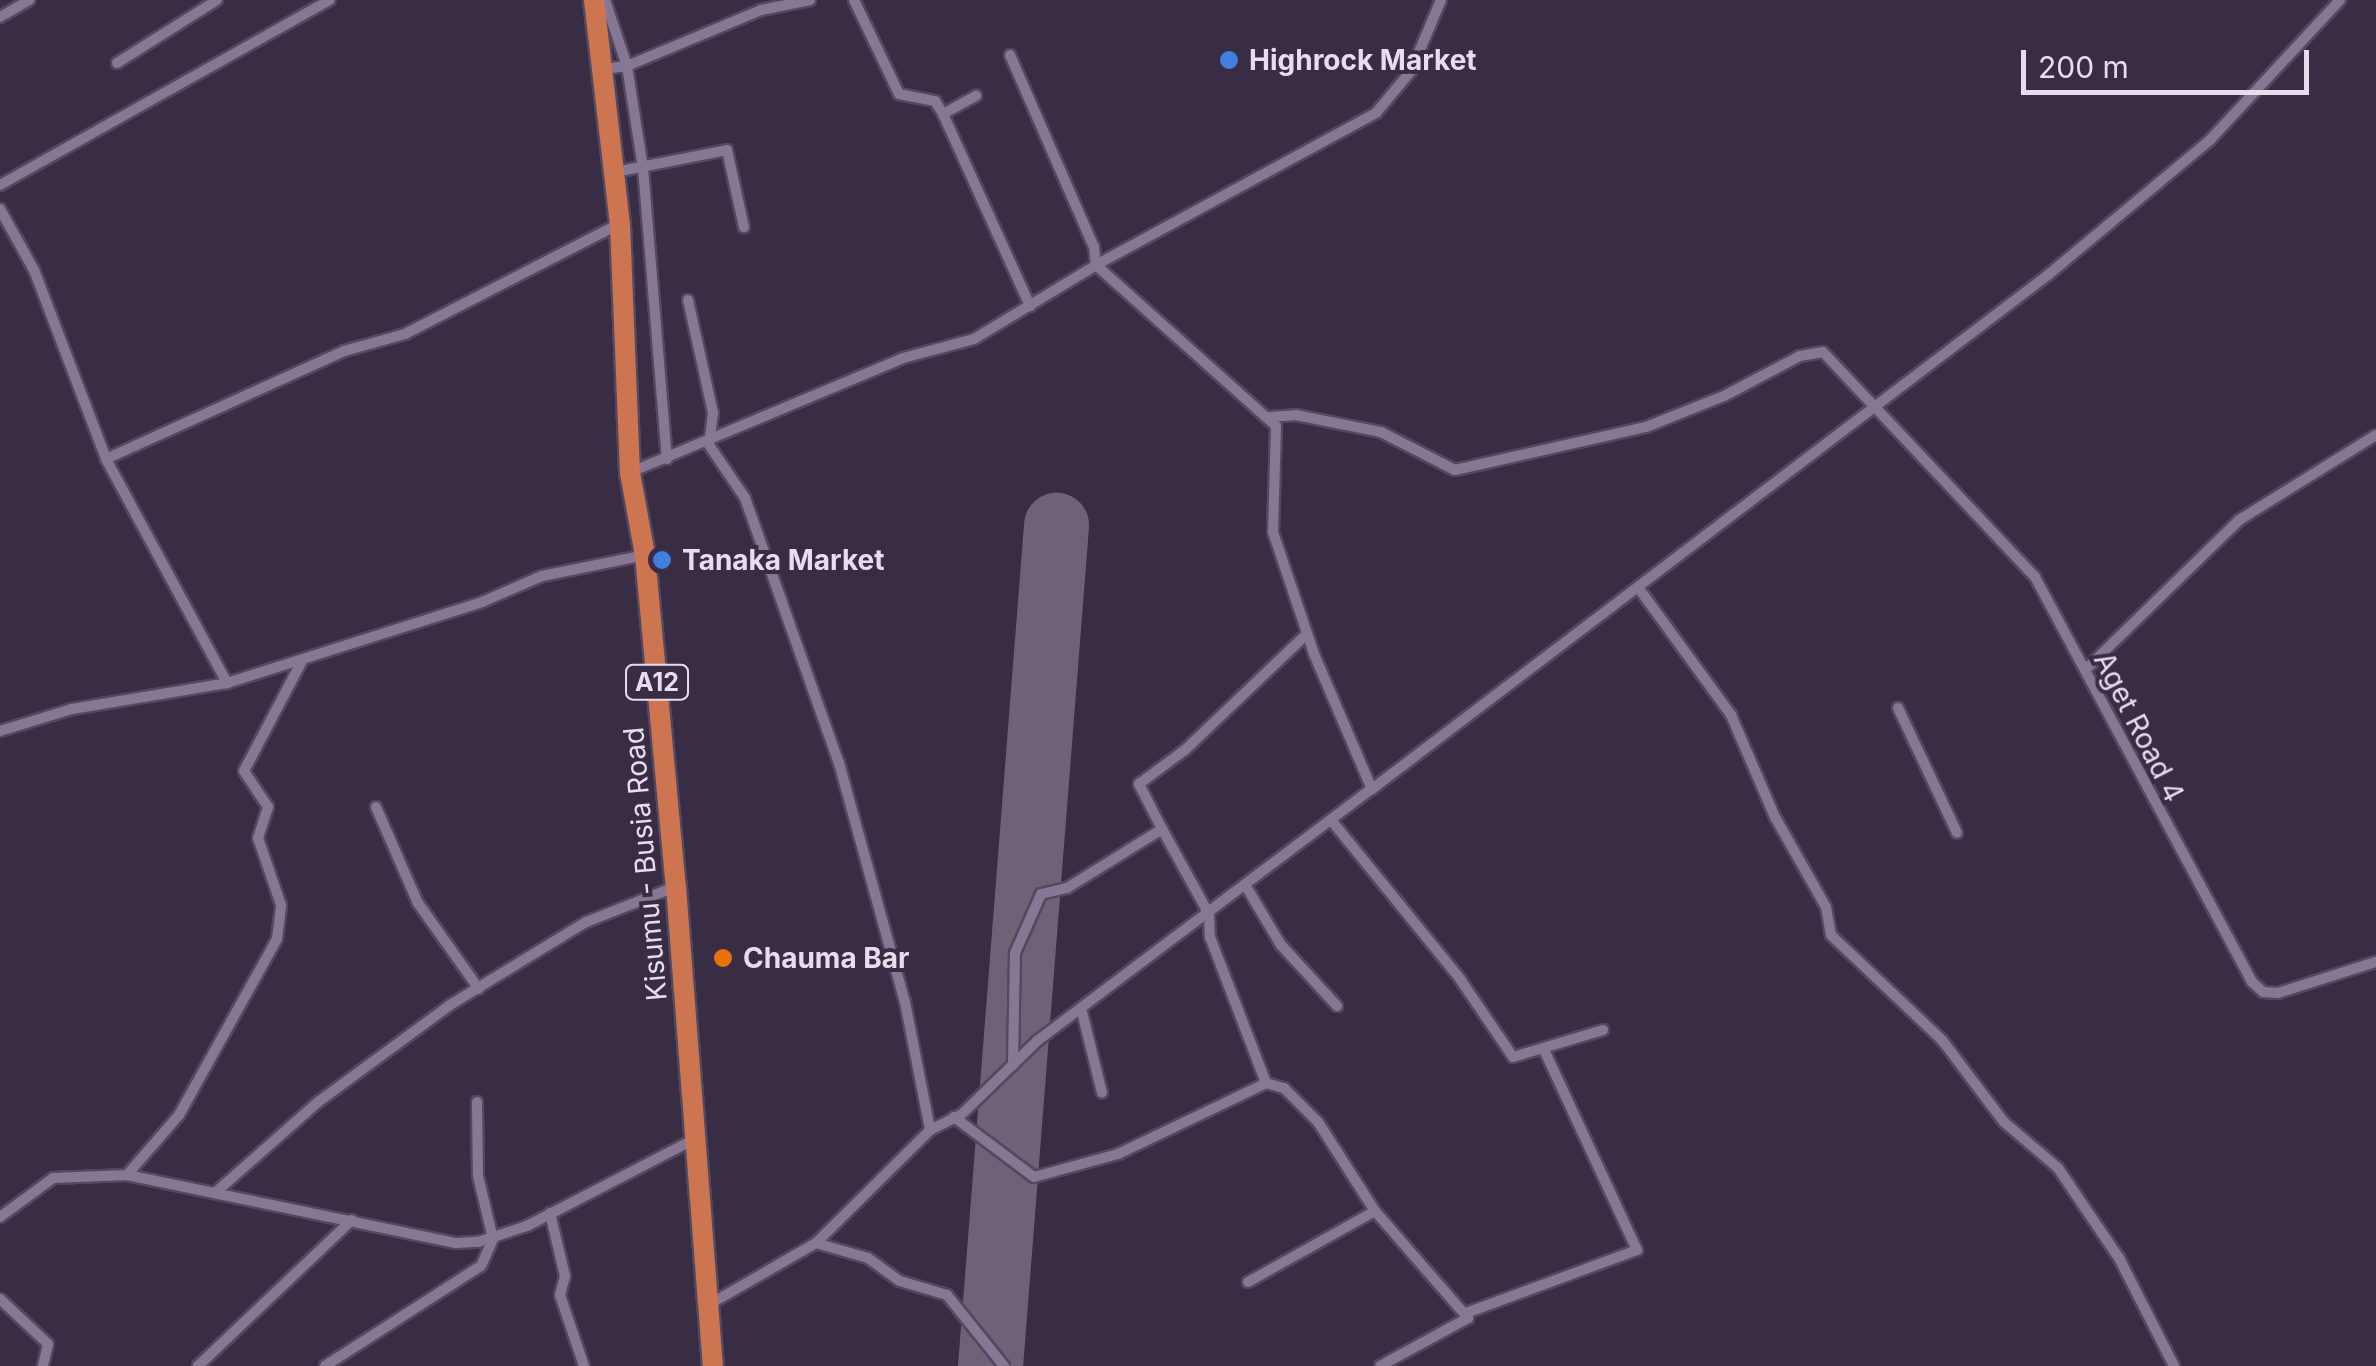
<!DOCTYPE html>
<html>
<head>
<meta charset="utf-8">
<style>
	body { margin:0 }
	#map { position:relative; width:2376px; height:1366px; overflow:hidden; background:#392c45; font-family:Inter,sans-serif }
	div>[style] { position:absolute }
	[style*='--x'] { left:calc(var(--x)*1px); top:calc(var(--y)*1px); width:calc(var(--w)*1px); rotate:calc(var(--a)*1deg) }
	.runway>* { height:65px; margin:-32.5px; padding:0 32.5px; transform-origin:32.5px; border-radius:32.5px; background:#6e6278 }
	.roads { filter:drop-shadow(2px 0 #53495e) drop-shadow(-2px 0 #53495e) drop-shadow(0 2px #53495e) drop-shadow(0 -2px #53495e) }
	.street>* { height:10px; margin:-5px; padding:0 5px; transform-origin:5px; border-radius:5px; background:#867895 }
	.highway>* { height:20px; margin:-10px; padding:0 10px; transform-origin:10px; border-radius:10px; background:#cd7451 }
	.dots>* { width:28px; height:28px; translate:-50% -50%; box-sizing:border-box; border:5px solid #392c45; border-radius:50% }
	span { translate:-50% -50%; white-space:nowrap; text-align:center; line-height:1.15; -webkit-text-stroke:8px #392c45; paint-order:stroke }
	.shield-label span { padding:2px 8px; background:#392c45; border:2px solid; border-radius:8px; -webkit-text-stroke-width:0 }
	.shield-label { font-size:25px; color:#e6deee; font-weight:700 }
	.poi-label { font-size:28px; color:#e6deee; font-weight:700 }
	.left { translate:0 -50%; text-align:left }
	.street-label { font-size:28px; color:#e6deee }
	.scale { position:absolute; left:2021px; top:50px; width:288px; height:45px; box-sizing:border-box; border:5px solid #e6deee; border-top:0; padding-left:12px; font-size:30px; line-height:35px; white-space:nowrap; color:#e6deee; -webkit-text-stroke:8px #392c45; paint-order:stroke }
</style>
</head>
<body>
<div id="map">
	<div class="runway">
		<div style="--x:990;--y:1366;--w:844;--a:-85.51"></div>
	</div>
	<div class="roads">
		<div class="street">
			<div style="--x:605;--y:0;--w:70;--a:71.6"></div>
			<div style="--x:627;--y:66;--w:103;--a:81.1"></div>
			<div style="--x:643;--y:168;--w:292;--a:85.3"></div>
			<div style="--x:854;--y:0;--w:104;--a:64.4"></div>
			<div style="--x:899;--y:94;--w:37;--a:11"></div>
			<div style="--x:935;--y:101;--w:15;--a:58"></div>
			<div style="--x:943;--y:114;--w:211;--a:65.6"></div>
			<div style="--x:0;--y:17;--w:34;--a:-30"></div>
			<div style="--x:1010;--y:55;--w:210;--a:66.4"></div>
			<div style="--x:1094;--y:247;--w:18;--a:84"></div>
			<div style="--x:1096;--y:265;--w:319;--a:-28.5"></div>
			<div style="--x:1376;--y:113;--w:55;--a:-50.2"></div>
			<div style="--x:1411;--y:71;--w:77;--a:-67.1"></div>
			<div style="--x:117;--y:63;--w:118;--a:-32.2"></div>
			<div style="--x:603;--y:69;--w:24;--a:-7"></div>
			<div style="--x:627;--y:66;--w:145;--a:-22.7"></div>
			<div style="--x:761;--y:10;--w:50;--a:-11.5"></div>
			<div style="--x:943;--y:114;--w:38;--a:-29"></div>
			<div style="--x:615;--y:172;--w:114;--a:-11.1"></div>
			<div style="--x:727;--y:150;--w:79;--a:77.6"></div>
			<div style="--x:0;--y:185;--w:378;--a:-29.3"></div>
			<div style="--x:0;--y:209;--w:70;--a:60.9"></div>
			<div style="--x:34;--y:270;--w:202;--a:69.1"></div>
			<div style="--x:106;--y:459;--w:255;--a:61.6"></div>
			<div style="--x:688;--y:300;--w:116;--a:77.5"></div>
			<div style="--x:713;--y:413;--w:32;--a:97"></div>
			<div style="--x:709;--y:445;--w:64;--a:55.8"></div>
			<div style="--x:745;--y:498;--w:281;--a:70.5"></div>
			<div style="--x:839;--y:763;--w:248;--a:74.6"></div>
			<div style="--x:905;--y:1002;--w:130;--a:78.9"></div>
			<div style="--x:1269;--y:417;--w:27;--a:-4"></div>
			<div style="--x:1296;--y:415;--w:87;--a:11.3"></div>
			<div style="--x:1381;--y:432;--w:83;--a:27.2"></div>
			<div style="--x:1455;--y:470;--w:196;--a:-12.7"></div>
			<div style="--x:1646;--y:427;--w:84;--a:-21.7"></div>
			<div style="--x:1724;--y:396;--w:86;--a:-27.8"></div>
			<div style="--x:1800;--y:356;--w:23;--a:-10"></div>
			<div style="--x:1823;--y:352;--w:309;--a:46.7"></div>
			<div style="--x:2035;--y:577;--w:459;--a:61.8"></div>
			<div style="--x:2252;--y:982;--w:15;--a:42"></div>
			<div style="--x:2263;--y:992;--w:15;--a:4"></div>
			<div style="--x:2278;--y:993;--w:103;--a:-17.6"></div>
			<div style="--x:106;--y:459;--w:261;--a:-24.4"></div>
			<div style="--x:344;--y:351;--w:63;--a:-15.6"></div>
			<div style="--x:405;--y:334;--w:241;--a:-27.2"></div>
			<div style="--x:631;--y:472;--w:295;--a:-22.7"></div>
			<div style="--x:903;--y:358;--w:73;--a:-15"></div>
			<div style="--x:974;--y:339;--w:143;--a:-31.2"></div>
			<div style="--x:1096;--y:265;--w:241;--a:41.8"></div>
			<div style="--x:1276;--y:426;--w:106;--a:91.6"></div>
			<div style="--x:1273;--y:532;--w:129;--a:71.4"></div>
			<div style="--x:1314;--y:654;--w:147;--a:66.8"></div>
			<div style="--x:1372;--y:789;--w:849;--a:-37.25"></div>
			<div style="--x:2048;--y:275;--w:211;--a:-39.8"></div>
			<div style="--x:2210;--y:140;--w:191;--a:-47.1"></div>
			<div style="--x:1640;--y:590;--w:155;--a:53.9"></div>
			<div style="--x:1731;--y:715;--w:111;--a:66.7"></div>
			<div style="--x:1775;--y:817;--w:103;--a:60.5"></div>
			<div style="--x:1826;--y:907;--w:28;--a:80"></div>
			<div style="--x:1831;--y:935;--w:153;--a:43.4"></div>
			<div style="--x:1942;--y:1040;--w:103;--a:52.9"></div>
			<div style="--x:2004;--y:1122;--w:71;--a:40.4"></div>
			<div style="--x:2058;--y:1168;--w:109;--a:55.9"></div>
			<div style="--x:2119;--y:1258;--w:121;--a:63"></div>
			<div style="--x:2085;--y:670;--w:215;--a:-44.2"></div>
			<div style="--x:2239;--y:520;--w:161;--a:-31.8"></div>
			<div style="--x:1898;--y:708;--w:138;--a:64.7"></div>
			<div style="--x:0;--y:731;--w:75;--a:-17"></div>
			<div style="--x:72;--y:709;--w:157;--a:-9.5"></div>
			<div style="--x:227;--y:683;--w:268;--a:-17.6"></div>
			<div style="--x:482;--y:602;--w:65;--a:-23.4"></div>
			<div style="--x:542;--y:576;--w:105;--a:-11.5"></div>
			<div style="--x:376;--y:807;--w:105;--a:66.4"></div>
			<div style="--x:418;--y:903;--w:105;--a:54.7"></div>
			<div style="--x:1331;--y:820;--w:205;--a:50.9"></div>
			<div style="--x:1460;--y:979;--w:94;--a:55.8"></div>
			<div style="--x:1513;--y:1057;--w:94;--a:-16.7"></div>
			<div style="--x:1162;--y:829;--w:51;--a:-117.1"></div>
			<div style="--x:1139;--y:784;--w:57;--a:-36.5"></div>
			<div style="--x:1185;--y:750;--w:168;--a:-43.6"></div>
			<div style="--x:1247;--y:888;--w:66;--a:59.2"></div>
			<div style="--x:1281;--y:945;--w:83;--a:47.4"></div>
			<div style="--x:1082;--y:1012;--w:83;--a:76.1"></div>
			<div style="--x:1013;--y:1065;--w:112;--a:-89"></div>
			<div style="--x:1015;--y:953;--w:64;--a:-66.2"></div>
			<div style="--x:1041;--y:894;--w:27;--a:-13"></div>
			<div style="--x:1067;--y:888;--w:112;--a:-31.8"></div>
			<div style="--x:1162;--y:829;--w:97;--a:61.1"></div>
			<div style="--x:1209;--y:914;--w:23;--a:88"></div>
			<div style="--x:1210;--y:937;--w:156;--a:69"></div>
			<div style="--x:1266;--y:1083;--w:19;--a:16"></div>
			<div style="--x:1284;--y:1088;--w:48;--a:45"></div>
			<div style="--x:1318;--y:1122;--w:106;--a:57.4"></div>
			<div style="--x:1375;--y:1211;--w:142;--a:49"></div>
			<div style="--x:1468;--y:1318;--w:100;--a:151.4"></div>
			<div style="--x:954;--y:1117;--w:100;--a:36.9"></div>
			<div style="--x:1034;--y:1177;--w:87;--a:-15.3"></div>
			<div style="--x:1118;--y:1154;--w:164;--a:-25.6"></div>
			<div style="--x:127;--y:1175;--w:79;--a:-49.1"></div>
			<div style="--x:179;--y:1115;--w:201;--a:-60.9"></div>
			<div style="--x:277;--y:939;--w:34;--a:-83"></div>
			<div style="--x:281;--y:905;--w:71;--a:-108.9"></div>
			<div style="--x:258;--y:838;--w:33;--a:-72"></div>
			<div style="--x:268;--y:807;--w:43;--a:-123.7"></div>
			<div style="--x:244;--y:771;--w:124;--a:-62.2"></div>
			<div style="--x:216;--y:1192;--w:136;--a:-41.4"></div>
			<div style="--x:318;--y:1102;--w:164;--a:-36.3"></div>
			<div style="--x:450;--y:1005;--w:159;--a:-31.4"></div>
			<div style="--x:586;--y:922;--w:96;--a:-21.5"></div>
			<div style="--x:550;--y:1213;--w:65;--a:76.6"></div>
			<div style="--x:565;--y:1276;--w:20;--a:105"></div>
			<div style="--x:560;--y:1295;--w:75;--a:71.3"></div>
			<div style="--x:0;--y:1217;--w:66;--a:-36.3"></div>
			<div style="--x:53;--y:1178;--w:74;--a:-2.3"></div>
			<div style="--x:127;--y:1175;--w:336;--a:11.7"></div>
			<div style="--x:456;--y:1243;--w:22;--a:-3"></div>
			<div style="--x:478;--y:1242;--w:52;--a:-18.1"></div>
			<div style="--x:527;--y:1226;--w:187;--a:-27.4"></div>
			<div style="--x:816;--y:1243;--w:54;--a:16.1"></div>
			<div style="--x:868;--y:1258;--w:39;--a:36"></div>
			<div style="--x:900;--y:1281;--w:49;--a:16.6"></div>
			<div style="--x:947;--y:1295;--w:91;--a:51.2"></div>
			<div style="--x:1248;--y:1282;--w:145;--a:-29.2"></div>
			<div style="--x:0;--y:1299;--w:66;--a:43.2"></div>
			<div style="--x:48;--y:1344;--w:23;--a:103"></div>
			<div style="--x:710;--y:1304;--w:122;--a:-29.9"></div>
			<div style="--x:816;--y:1243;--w:161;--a:-44.7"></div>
			<div style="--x:930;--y:1130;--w:34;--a:-26"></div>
			<div style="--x:961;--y:1115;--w:106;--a:-44.2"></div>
			<div style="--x:1037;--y:1041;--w:419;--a:-37"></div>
			<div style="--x:1466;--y:1313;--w:182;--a:-20.2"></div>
			<div style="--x:1637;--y:1250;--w:221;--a:-114.9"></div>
			<div style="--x:198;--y:1366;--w:212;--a:-43.5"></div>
			<div style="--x:325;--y:1366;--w:185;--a:-32.7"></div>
			<div style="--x:481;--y:1266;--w:30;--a:-66"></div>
			<div style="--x:493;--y:1239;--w:65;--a:-103.4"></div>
			<div style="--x:478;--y:1176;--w:74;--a:-90.8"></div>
		</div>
		<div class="highway">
			<div style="--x:594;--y:0;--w:226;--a:83.4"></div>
			<div style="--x:620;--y:224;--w:249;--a:87.7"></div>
			<div style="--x:630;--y:473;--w:83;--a:79.6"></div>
			<div style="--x:645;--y:555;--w:333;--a:84.7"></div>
			<div style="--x:676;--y:887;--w:480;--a:85.6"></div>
		</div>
	</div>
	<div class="dots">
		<div style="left:1229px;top:60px;background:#3f7fe0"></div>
		<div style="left:662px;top:560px;background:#3f7fe0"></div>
		<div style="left:723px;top:958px;background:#e8710a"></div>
	</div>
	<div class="shield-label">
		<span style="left:657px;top:682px">A12</span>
	</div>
	<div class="poi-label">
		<span class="left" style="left:1249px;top:60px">Highrock Market</span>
		<span class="left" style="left:682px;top:560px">Tanaka Market</span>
		<span class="left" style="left:743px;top:958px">Chauma Bar</span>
	</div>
	<div class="street-label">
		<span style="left:2139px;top:727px;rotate:63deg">Aget Road 4</span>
		<span style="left:645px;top:864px;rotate:-95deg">Kisumu - Busia Road</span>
	</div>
	<div class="scale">200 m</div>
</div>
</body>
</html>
